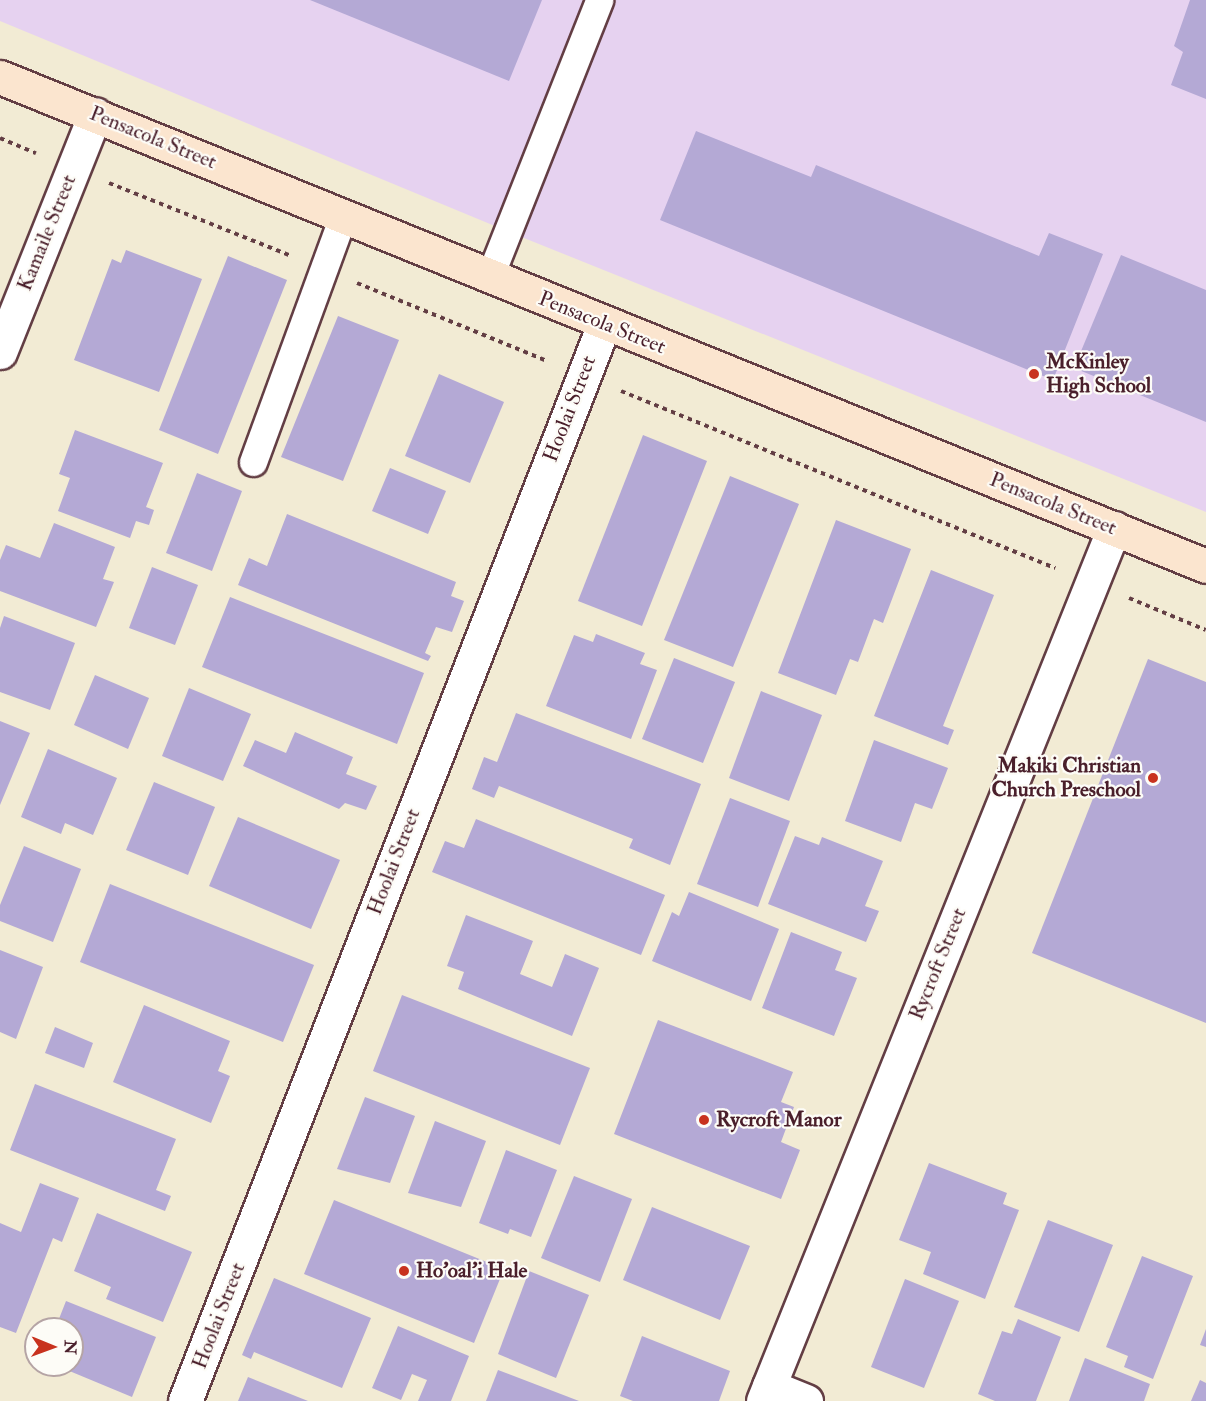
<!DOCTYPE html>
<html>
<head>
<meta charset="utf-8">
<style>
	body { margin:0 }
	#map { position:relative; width:1206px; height:1401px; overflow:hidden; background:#f2ebd4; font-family:"IM FELL Double Pica",serif }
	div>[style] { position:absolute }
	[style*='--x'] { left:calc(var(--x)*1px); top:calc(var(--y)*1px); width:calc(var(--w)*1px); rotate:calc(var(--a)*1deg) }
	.built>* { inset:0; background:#e6d2f0 }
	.building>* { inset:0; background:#b4a9d5 }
	.path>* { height:4px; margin-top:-2px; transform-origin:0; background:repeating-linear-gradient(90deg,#633e44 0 4.5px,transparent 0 9px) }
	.roads { filter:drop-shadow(2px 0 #633e44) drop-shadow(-2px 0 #633e44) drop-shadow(0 2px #633e44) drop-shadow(0 -2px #633e44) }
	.lane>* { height:27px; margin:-13.5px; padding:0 13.5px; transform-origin:13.5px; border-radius:13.5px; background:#fff }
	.street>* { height:33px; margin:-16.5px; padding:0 16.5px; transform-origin:16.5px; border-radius:16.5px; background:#fff }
	.secondary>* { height:33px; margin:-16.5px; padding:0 16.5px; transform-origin:16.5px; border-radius:16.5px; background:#fbe5cf }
	.dots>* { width:16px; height:16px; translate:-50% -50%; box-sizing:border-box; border:3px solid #fdfcf7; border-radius:50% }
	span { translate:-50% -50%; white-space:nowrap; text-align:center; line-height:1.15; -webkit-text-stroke:4.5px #fdfcf7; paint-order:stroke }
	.street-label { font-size:21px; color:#4a1f2b }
	.poi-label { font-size:21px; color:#4a1f2b; font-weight:700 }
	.left { translate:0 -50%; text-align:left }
	.right { translate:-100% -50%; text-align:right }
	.north { position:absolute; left:24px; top:1317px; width:60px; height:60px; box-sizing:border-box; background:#fdfcf7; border:2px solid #b5a4a5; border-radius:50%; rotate:91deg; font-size:16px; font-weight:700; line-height:24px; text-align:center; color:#4a1f2b }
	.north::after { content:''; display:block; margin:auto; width:21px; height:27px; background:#c8321e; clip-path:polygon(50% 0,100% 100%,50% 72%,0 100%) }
</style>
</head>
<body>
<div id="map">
	<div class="built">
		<div style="clip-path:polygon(0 0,1206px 0,1206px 512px,519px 236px,0 21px)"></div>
	</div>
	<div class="building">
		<div style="clip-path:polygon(310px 0,542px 0,509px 81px)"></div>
		<div style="clip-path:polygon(1190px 0,1206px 0,1206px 99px,1171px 85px,1183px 52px,1174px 46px)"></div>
		<div style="clip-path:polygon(696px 131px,811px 177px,816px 165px,1039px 256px,1049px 233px,1103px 254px,1053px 380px,660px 220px)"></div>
		<div style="clip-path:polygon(126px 250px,202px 279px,159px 392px,74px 360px,112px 259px,121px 263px)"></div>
		<div style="clip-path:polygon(1121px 255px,1206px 290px,1206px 422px,1074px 368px)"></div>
		<div style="clip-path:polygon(228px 256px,287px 280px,218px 454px,159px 430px)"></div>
		<div style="clip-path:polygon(338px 316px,399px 340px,343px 481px,281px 457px)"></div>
		<div style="clip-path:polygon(439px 374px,504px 402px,470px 483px,405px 456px)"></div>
		<div style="clip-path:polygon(75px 430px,163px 463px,146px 507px,154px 510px,149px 525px,136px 521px,130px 538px,58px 511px,70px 478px,59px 474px)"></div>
		<div style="clip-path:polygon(643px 435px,707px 461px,642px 626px,578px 601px)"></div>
		<div style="clip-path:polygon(390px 468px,446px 491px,428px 534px,372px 511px)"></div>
		<div style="clip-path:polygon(197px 473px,242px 491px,212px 571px,166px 553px)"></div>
		<div style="clip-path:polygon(730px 476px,799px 504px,733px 667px,664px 640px)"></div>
		<div style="clip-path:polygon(287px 514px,456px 582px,451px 596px,464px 601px,452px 632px,436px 627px,425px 653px,431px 656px,428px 661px,238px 585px,249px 558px,267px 566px)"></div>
		<div style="clip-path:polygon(836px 520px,911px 549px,883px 623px,874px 619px,858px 662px,850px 659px,836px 695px,778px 673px)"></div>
		<div style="clip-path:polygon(54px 523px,115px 547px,103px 579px,114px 582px,96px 627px,0 591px,0 560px,6px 545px,40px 558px)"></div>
		<div style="clip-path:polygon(152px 567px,198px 585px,175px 645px,129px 628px)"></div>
		<div style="clip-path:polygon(931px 570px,994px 595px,943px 726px,954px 730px,948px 745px,874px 716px)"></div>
		<div style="clip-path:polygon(230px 597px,424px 673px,397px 744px,202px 667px)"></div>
		<div style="clip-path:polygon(4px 616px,75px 643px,50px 710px,0 692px,0 628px)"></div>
		<div style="clip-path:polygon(596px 634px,645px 653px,640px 664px,657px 670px,631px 739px,546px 706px,574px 635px,593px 642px)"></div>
		<div style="clip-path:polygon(674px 658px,735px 682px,703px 763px,642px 739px)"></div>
		<div style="clip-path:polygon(1148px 659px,1206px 682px,1206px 1023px,1032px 953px)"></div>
		<div style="clip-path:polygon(95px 675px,149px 698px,128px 749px,74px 725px)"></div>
		<div style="clip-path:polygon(189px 688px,251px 714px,223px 781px,162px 756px)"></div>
		<div style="clip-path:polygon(761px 691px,822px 715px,789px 801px,729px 778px)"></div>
		<div style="clip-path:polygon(516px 713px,701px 784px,670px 865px,629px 848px,633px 839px,499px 786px,494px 798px,472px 789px,484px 757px,497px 762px)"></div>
		<div style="clip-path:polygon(0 721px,30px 733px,0 805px)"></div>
		<div style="clip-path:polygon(295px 732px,353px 757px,346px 774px,377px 786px,366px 810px,345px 803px,339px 809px,243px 766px,255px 740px,286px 753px)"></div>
		<div style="clip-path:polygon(874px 740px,948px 768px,932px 809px,915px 803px,901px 842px,845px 821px)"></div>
		<div style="clip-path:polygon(48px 749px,117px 778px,93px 835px,65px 823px,61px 834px,21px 817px)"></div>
		<div style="clip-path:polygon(154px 782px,215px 807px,188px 875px,126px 850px)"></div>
		<div style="clip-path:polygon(730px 798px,790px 821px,758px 907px,697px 884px)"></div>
		<div style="clip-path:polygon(238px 817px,340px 860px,311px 929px,209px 886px)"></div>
		<div style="clip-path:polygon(476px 819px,665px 895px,641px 955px,432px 872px,445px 841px,464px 848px)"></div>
		<div style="clip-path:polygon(795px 836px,819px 845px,822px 837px,883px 861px,865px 906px,879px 911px,866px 942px,768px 904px)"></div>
		<div style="clip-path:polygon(24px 846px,81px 869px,53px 942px,0 921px,0 905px)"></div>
		<div style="clip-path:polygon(110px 884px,314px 965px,283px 1042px,80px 962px)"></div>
		<div style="clip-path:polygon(689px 892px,779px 929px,751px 1001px,652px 961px,672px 912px,679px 916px)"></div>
		<div style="clip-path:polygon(466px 915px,533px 941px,520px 974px,552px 987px,565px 954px,599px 968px,572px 1036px,458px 989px,464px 972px,447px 966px)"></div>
		<div style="clip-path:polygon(791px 932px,842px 952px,835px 970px,857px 978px,834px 1036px,762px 1008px)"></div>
		<div style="clip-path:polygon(0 950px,43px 967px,16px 1039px,0 1032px)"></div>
		<div style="clip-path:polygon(402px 995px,590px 1068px,560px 1145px,373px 1071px)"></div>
		<div style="clip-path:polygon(144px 1005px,230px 1041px,218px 1071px,230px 1076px,211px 1123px,113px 1082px)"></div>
		<div style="clip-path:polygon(658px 1020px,793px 1072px,781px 1102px,794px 1107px,781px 1142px,800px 1150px,781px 1199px,614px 1134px)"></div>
		<div style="clip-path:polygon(55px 1027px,93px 1043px,84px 1068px,45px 1053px)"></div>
		<div style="clip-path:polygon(35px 1084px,176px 1139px,156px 1190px,171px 1196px,165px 1211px,10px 1150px)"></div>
		<div style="clip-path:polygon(365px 1097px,415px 1116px,390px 1183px,337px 1169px)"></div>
		<div style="clip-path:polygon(435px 1121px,486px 1141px,461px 1207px,408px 1193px)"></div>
		<div style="clip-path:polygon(506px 1150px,557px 1170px,531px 1237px,510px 1229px,508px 1234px,479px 1223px)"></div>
		<div style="clip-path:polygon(929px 1163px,1007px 1193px,1003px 1204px,1019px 1210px,985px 1299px,923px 1274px,931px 1252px,899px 1240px)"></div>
		<div style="clip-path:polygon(574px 1176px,632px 1199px,600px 1282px,541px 1258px)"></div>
		<div style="clip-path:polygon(40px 1183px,79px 1198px,62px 1242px,53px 1238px,16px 1333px,0 1327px,0 1223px,21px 1232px)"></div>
		<div style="clip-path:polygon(334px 1200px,504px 1269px,474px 1343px,304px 1274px)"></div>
		<div style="clip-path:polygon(652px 1207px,750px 1246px,720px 1320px,623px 1280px)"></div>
		<div style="clip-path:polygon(97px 1213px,192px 1252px,163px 1322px,106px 1299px,111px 1287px,74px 1271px)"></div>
		<div style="clip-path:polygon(1048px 1220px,1113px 1245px,1079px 1332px,1014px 1307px)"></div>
		<div style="clip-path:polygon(1142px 1256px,1193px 1276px,1153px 1379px,1124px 1367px,1128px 1356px,1106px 1347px)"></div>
		<div style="clip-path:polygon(529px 1271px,589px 1295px,556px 1378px,498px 1354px)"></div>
		<div style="clip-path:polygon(274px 1278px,371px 1318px,342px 1388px,254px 1352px,251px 1359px,242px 1355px)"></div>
		<div style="clip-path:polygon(905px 1279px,959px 1301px,924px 1388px,871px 1367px)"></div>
		<div style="clip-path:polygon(66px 1301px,156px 1337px,132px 1397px,55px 1365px,72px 1365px,72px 1329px,55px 1329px)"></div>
		<div style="clip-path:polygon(1018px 1319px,1061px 1337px,1036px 1401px,995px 1401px,978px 1394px,1002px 1331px,1012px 1334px)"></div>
		<div style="clip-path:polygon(398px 1326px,469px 1356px,451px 1401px,418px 1401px,427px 1380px,412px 1374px,401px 1400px,372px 1388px)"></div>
		<div style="clip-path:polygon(1206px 1329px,1206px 1347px,1200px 1345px)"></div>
		<div style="clip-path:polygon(642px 1336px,730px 1371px,719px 1401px,633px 1401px,620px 1396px)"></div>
		<div style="clip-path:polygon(1085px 1358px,1150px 1384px,1144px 1401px,1069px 1401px)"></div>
		<div style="clip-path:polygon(498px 1370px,579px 1401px,486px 1401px)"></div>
		<div style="clip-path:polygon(248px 1377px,308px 1401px,238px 1401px)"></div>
		<div style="clip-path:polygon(1200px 1380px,1206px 1383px,1206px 1401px,1191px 1401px)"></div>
	</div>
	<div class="path">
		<div style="--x:0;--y:138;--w:39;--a:23"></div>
		<div style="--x:109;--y:183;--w:194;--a:21.8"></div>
		<div style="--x:357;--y:283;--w:205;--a:22.3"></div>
		<div style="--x:621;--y:391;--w:469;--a:22.2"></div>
		<div style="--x:1129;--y:598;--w:83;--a:22.6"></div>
	</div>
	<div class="roads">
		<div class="lane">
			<div style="--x:490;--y:276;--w:297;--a:-68.4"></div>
			<div style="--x:253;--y:462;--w:262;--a:-69.9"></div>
		</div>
		<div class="street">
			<div style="--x:0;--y:352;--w:256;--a:-68.2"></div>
			<div style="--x:769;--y:1386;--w:40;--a:22"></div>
			<div style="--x:185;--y:1401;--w:1156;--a:-68.74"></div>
			<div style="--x:763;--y:1401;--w:941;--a:-68.1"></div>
		</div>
		<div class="secondary">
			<div style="--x:0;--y:77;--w:1301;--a:22.07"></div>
		</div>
	</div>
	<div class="dots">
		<div style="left:1034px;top:374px;background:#c8321e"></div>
		<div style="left:1153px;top:778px;background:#c8321e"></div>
		<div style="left:704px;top:1120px;background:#c8321e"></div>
		<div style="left:404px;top:1271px;background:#c8321e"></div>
	</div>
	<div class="street-label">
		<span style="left:153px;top:138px;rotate:22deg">Pensacola Street</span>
		<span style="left:47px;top:233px;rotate:-68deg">Kamaile Street</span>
		<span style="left:602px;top:323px;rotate:22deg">Pensacola Street</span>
		<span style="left:570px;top:409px;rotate:-69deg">Hoolai Street</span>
		<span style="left:1053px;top:504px;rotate:22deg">Pensacola Street</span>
		<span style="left:394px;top:862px;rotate:-69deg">Hoolai Street</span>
		<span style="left:938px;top:964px;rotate:-68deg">Rycroft Street</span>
		<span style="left:219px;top:1316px;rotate:-69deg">Hoolai Street</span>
	</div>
	<div class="poi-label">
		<span class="left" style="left:1046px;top:374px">McKinley<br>High School</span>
		<span class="right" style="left:1141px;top:778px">Makiki Christian<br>Church Preschool</span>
		<span class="left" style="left:716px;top:1120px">Rycroft Manor</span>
		<span class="left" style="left:416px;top:1271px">Ho'oal'i Hale</span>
	</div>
	<div class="north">N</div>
</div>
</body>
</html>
